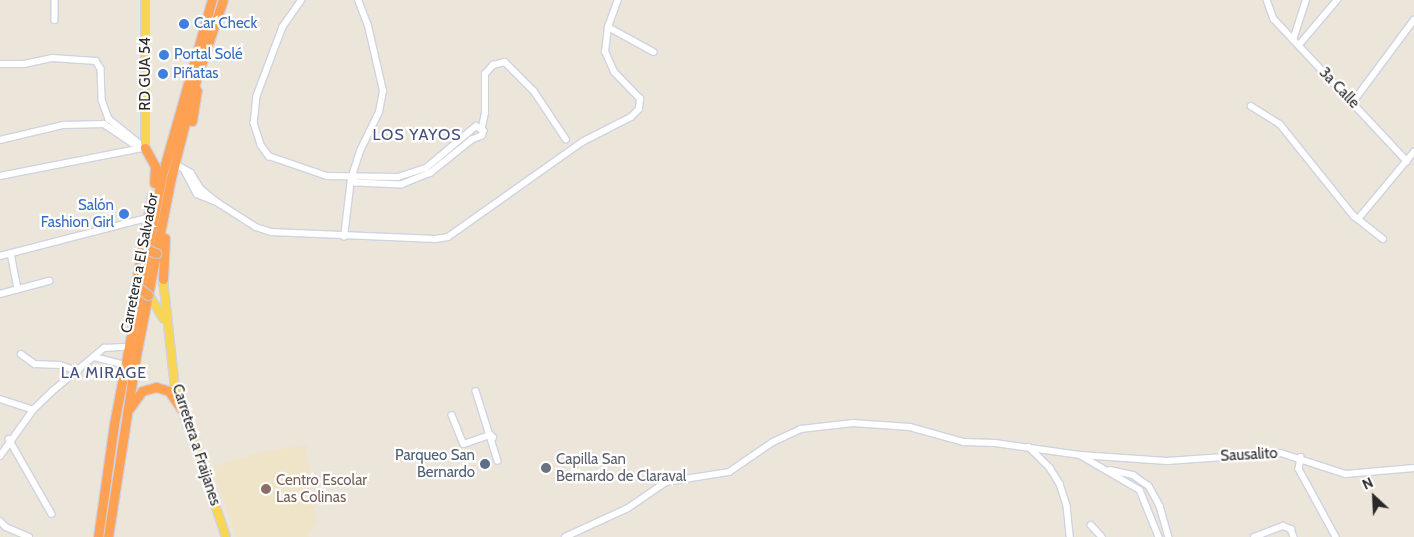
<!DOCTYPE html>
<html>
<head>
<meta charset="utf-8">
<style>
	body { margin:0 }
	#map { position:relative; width:1414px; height:537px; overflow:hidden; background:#ece5da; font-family:Cabin,sans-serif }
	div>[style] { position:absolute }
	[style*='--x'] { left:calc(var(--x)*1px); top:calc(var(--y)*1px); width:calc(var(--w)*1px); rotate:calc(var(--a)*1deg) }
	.education>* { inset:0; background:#efe3c8 }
	.roads { filter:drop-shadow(1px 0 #cfd2e3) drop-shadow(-1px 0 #cfd2e3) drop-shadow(0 1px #cfd2e3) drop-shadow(0 -1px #cfd2e3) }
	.minor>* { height:5.5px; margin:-2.75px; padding:0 2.75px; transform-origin:2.75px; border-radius:2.75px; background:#fff }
	.major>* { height:8px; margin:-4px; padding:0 4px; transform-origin:4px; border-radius:4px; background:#f8d553 }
	.highway>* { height:9px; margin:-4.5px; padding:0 4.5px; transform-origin:4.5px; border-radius:4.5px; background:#ffa152 }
	.bridges { filter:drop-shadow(1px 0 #c7c7c7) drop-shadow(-1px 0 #c7c7c7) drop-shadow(0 1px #c7c7c7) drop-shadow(0 -1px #c7c7c7) }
	.highway-bridge>* { height:9px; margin:-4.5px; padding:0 4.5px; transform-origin:4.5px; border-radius:4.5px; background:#ffa152 }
	.dots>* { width:14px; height:14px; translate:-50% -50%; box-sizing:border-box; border:2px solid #fff; border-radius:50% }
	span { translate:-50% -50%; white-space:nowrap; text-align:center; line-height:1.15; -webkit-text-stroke:4.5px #fff; paint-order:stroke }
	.shop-label { font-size:15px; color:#366cbe }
	.left { translate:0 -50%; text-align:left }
	.right { translate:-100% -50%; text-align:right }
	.street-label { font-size:15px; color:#292929 }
	.service-label { font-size:15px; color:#4e5e75 }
	.worship-label { font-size:15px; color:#5b616d }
	.education-label { font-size:15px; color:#785e54 }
	.neighbourhood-label { font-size:16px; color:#474f7c; letter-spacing:1px }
	.north { position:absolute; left:1349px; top:472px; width:50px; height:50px; -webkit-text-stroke:4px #fff; paint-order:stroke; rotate:335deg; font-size:14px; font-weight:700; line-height:20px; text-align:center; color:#292929 }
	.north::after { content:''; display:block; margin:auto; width:18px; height:22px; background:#292929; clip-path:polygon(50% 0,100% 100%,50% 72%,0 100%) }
</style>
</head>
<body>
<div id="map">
	<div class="education">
		<div style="clip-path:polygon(306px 445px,316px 522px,308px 537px,236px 537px,212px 467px,262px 452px)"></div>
	</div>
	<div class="roads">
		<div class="minor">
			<div style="--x:55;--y:0;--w:20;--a:90"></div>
			<div style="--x:302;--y:0;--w:33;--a:125"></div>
			<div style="--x:283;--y:27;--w:74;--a:110.6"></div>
			<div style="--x:257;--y:96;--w:27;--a:96"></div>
			<div style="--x:254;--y:123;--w:23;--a:72"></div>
			<div style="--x:261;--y:145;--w:14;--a:54"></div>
			<div style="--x:269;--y:156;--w:61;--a:19"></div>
			<div style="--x:327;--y:176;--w:71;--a:0.8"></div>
			<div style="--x:398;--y:177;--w:29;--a:-18"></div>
			<div style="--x:426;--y:168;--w:65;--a:-40"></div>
			<div style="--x:476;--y:126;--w:9;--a:32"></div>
			<div style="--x:484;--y:131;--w:5;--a:112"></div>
			<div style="--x:482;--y:136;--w:11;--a:158"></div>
			<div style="--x:472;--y:140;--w:53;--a:141.2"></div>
			<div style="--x:431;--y:173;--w:31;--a:158"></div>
			<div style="--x:402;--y:185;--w:46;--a:-177.5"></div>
			<div style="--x:356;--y:183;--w:6;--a:-141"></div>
			<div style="--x:1267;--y:0;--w:20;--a:70"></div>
			<div style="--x:1274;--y:19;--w:195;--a:46.9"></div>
			<div style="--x:608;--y:27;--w:52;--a:28.5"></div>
			<div style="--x:1293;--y:40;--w:42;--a:-72"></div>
			<div style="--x:1299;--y:45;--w:59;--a:-49.8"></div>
			<div style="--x:0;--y:64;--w:24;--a:0"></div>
			<div style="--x:24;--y:64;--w:29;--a:-12"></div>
			<div style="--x:52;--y:58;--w:44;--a:3.9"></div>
			<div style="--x:96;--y:61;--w:9;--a:58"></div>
			<div style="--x:101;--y:69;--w:31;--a:88"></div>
			<div style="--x:102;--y:100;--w:20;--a:70"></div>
			<div style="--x:109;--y:119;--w:46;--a:38.9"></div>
			<div style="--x:1353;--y:102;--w:102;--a:-53.4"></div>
			<div style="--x:1251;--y:106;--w:34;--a:32"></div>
			<div style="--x:1280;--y:124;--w:118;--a:51.2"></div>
			<div style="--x:1354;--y:216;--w:37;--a:38"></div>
			<div style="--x:482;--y:127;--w:14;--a:-78"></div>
			<div style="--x:485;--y:113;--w:39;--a:-90"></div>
			<div style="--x:485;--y:74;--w:12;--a:-48"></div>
			<div style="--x:493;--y:65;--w:12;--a:-14"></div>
			<div style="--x:505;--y:62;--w:41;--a:45"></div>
			<div style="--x:534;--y:91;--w:58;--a:56.3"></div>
			<div style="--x:0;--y:140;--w:65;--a:-13.4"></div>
			<div style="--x:63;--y:125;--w:41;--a:-1.4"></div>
			<div style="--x:104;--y:124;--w:34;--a:34"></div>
			<div style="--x:132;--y:143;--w:14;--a:21"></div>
			<div style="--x:179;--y:166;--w:14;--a:30"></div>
			<div style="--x:191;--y:173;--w:19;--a:58"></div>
			<div style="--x:201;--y:189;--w:21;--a:39"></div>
			<div style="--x:217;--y:202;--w:46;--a:32.7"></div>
			<div style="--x:256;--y:227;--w:16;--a:18"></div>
			<div style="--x:271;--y:232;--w:165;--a:2.4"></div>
			<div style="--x:436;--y:239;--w:12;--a:-9"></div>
			<div style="--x:448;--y:237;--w:164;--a:-35.3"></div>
			<div style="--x:582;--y:142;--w:55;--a:-27"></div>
			<div style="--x:631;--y:117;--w:11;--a:-45"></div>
			<div style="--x:639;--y:109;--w:10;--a:-84"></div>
			<div style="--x:640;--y:99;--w:37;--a:-134"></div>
			<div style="--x:614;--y:72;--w:22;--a:-114"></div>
			<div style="--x:605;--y:52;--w:25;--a:-83"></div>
			<div style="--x:608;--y:27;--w:29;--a:-70"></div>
			<div style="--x:185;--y:171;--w:26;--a:62"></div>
			<div style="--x:197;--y:194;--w:22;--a:22"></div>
			<div style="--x:0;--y:176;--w:146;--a:-11.1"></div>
			<div style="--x:1359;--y:218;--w:86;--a:-50.2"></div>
			<div style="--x:344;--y:237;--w:58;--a:-83.1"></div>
			<div style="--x:351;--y:179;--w:29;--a:-72"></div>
			<div style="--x:360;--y:151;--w:43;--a:-64"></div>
			<div style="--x:379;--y:112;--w:21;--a:-79"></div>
			<div style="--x:383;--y:91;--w:67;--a:-103"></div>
			<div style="--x:368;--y:26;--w:28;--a:-111"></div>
			<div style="--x:11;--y:253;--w:37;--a:79"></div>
			<div style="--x:0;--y:256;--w:152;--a:-14.5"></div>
			<div style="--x:0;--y:294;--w:51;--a:-14.9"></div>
			<div style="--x:21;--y:354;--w:17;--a:36"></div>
			<div style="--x:35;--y:364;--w:25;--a:2"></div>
			<div style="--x:60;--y:365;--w:19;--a:18"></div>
			<div style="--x:94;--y:357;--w:30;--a:14"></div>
			<div style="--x:476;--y:391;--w:73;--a:72.6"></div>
			<div style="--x:0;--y:399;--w:35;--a:18"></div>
			<div style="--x:452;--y:415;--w:31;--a:68"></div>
			<div style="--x:464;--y:444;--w:28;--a:-19"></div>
			<div style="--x:490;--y:435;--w:4;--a:34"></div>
			<div style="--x:9;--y:439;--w:86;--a:60.2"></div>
			<div style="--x:1029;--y:447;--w:30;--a:45"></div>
			<div style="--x:1050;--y:468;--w:19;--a:58"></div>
			<div style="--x:1060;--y:484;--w:23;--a:72"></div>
			<div style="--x:1067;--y:506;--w:31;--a:84"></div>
			<div style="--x:1081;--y:455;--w:86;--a:4"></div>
			<div style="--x:1167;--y:461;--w:114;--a:-4"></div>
			<div style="--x:1281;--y:453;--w:68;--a:17.9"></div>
			<div style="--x:1346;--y:474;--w:68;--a:-5"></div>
			<div style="--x:0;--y:456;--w:57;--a:-54.3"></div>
			<div style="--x:33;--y:410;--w:30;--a:-44"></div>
			<div style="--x:55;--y:389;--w:64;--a:-39.9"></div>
			<div style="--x:104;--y:348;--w:21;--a:-3"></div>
			<div style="--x:1301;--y:457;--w:12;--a:99"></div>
			<div style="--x:1299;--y:469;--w:77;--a:61.4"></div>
			<div style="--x:1110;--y:470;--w:24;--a:12"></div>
			<div style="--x:1133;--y:475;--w:19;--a:35"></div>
			<div style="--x:1149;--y:486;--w:23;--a:61"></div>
			<div style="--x:1160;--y:506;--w:32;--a:74"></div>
			<div style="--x:0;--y:521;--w:8;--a:45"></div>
			<div style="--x:6;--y:527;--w:25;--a:23"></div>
			<div style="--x:1091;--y:525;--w:16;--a:47"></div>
			<div style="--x:565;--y:537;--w:69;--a:-24.7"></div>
			<div style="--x:628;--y:508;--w:46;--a:-34.4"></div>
			<div style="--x:666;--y:482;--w:64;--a:-9"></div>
			<div style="--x:729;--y:472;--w:53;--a:-34.3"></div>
			<div style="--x:773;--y:442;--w:31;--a:-25"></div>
			<div style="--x:801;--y:429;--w:52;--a:-6.6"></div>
			<div style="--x:853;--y:423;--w:57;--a:4"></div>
			<div style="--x:910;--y:427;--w:56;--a:15.5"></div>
			<div style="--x:964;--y:442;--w:31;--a:2"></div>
			<div style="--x:995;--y:443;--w:86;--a:8"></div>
			<div style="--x:1080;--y:455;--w:69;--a:30.3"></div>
			<div style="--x:1140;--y:490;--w:51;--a:68"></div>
			<div style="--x:1254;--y:537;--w:31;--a:-21"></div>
			<div style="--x:1283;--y:526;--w:9;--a:21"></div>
			<div style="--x:1291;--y:529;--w:9;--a:69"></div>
		</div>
		<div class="major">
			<div style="--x:145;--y:0;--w:148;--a:90"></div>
			<div style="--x:163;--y:279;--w:109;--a:83.7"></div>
			<div style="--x:175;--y:387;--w:158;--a:71.2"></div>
			<div style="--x:150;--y:297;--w:25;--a:58"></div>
		</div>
		<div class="highway">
			<div style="--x:192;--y:121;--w:31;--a:-81"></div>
			<div style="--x:145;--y:148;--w:21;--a:61"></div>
			<div style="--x:155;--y:166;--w:17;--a:93"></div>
			<div style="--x:163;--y:279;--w:41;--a:-87.2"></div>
			<div style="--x:130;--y:315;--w:122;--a:-79.6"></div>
			<div style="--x:129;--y:409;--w:22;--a:-54"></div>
			<div style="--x:142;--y:391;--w:15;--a:-16"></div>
			<div style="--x:156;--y:387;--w:14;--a:17"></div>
			<div style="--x:169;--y:391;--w:22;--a:56"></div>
			<div style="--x:98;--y:537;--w:114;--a:-81.9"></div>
			<div style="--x:114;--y:424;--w:254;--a:-79.1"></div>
			<div style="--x:162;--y:175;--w:182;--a:-74.1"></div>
			<div style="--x:108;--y:537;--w:183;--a:-81.2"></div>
			<div style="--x:136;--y:356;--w:181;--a:-78.9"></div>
			<div style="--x:171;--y:178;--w:101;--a:-75.7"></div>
			<div style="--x:196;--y:80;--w:84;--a:-71.4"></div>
		</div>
	</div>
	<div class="bridges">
		<div class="highway-bridge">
			<div style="--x:145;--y:249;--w:12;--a:20"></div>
			<div style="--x:136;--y:286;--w:15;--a:37"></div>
		</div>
	</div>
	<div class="dots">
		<div style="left:184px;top:24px;background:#3f7fe0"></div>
		<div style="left:164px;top:55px;background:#3f7fe0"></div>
		<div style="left:163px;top:74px;background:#3f7fe0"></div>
		<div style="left:124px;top:214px;background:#3f7fe0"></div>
		<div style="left:485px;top:464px;background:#5c6f8a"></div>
		<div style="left:546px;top:468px;background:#6b7280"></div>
		<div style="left:266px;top:489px;background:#8d6e63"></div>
	</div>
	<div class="shop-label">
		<span class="left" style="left:194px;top:24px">Car Check</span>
		<span class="left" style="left:174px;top:55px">Portal Solé</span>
		<span class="left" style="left:173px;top:74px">Piñatas</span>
		<span class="right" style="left:114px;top:214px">Salón<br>Fashion Girl</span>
	</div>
	<div class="street-label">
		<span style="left:146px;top:74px;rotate:-90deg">RD GUA 54</span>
		<span style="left:1339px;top:88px;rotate:46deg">3a Calle</span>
		<span style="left:140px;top:263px;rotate:-79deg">Carretera a El Salvador</span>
		<span style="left:196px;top:445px;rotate:72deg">Carretera a Fraijanes</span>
		<span style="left:1249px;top:455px;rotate:-3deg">Sausalito</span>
	</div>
	<div class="service-label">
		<span class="right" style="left:475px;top:464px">Parqueo San<br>Bernardo</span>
	</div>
	<div class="worship-label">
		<span class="left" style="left:556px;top:468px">Capilla San<br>Bernardo de Claraval</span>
	</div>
	<div class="education-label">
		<span class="left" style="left:276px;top:489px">Centro Escolar<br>Las Colinas</span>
	</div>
	<div class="neighbourhood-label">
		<span style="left:417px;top:135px">LOS YAYOS</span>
		<span style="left:104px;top:373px">LA MIRAGE</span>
	</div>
	<div class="north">N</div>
</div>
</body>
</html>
